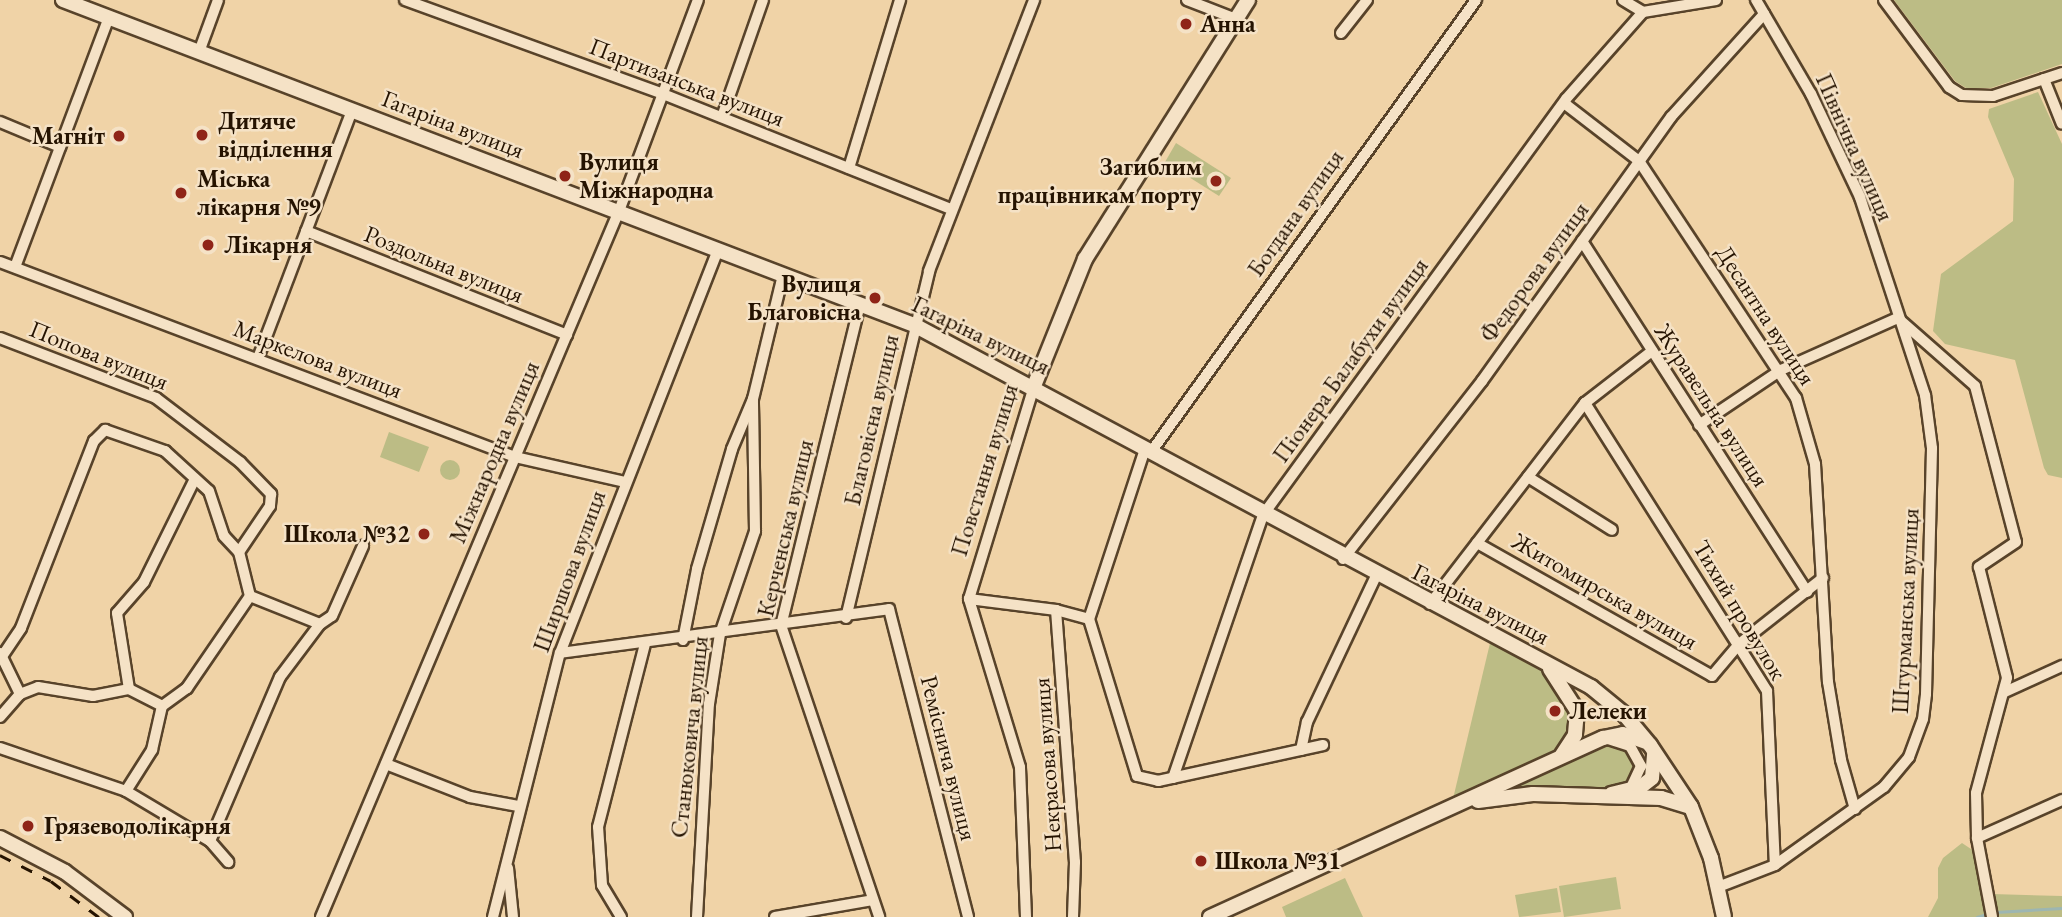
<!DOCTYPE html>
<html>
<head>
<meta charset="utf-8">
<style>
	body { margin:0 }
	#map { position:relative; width:2062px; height:917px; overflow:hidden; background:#f0d3a7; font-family:"EB Garamond",serif }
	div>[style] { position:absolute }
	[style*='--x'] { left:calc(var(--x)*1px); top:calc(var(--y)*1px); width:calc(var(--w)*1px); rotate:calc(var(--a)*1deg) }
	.green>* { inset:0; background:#bcbc85 }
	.round { border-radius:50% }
	.stream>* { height:2.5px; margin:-1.25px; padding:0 1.25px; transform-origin:1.25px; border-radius:1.25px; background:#9db6b1 }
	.roads { filter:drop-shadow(2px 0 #58432a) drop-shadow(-2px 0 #58432a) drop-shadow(0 2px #58432a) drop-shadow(0 -2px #58432a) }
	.street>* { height:10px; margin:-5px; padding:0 5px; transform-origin:5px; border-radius:5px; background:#f5e2c6 }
	.secondary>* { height:14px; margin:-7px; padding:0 7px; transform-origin:7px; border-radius:7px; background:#f5e2c6 }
	.rail>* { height:2.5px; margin-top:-1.25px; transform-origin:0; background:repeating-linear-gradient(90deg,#251301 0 12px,transparent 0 24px) }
	.dots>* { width:19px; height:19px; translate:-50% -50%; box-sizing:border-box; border:4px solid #f5e2c6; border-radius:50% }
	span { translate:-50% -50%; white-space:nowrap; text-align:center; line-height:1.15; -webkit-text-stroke:5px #f5e2c6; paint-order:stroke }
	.poi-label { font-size:24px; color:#251301; font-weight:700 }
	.left { translate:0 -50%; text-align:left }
	.right { translate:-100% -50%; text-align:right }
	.street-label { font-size:24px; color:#251301 }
</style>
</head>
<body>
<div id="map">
	<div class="green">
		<div style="clip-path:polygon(1894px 0,2062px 0,2062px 64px,1991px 88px,1966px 88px,1955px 81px)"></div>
		<div style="clip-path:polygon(2038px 92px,2062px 144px,2062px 478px,2048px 475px,2044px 468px,2015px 360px,1945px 344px,1933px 331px,1941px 274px,2013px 221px,2014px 179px,1988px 117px,1989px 109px)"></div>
		<div style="clip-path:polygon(1176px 143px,1231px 178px,1219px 196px,1165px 162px)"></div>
		<div style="clip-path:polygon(389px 432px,429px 447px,419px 472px,380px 457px)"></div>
		<div class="round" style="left:440px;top:460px;width:20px;height:20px"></div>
		<div style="clip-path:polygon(1491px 639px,1542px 665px,1563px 692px,1574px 723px,1559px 752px,1452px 803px)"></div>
		<div style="clip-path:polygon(1603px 741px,1623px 746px,1637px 761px,1632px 780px,1619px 788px,1487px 796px)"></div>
		<div style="clip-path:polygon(1962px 843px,1974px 851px,1986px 917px,1928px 917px,1938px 898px,1938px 868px,1943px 858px)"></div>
		<div style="clip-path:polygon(1616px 877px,1621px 909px,1564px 917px,1559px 886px)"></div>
		<div style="clip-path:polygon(1345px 878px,1363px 917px,1286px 917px,1282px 907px)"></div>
		<div style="clip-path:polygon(1557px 888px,1561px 912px,1519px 917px,1515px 895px)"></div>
		<div style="clip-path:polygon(1992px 894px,2062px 896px,2062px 917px,1996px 917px)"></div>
	</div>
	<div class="stream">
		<div style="--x:1996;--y:912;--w:66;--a:-3.5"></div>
		<div style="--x:1977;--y:917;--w:13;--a:-18"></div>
	</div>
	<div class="roads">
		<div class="street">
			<div style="--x:405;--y:0;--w:275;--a:20"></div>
			<div style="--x:663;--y:94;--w:310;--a:21.8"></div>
			<div style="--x:1187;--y:0;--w:53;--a:21.2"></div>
			<div style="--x:1623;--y:0;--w:23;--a:31"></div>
			<div style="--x:1643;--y:12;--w:74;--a:-9.3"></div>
			<div style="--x:1884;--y:0;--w:109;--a:53.2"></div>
			<div style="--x:1949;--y:87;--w:15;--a:32"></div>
			<div style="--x:1962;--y:95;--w:31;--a:2"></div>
			<div style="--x:1993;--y:96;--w:73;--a:-18.4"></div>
			<div style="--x:1341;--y:33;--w:42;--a:-51.8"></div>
			<div style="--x:199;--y:52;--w:55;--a:-69.9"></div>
			<div style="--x:2044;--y:79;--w:48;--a:68.2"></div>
			<div style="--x:1564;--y:103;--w:95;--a:37.7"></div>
			<div style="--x:1639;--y:161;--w:284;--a:56.5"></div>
			<div style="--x:1796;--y:398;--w:69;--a:73.9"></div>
			<div style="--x:1815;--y:464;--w:218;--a:86.6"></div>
			<div style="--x:1828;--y:682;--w:79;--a:80.5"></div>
			<div style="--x:1841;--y:760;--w:51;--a:74.1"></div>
			<div style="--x:722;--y:117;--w:124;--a:-70.7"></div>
			<div style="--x:0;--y:122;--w:65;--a:22.6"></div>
			<div style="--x:849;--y:168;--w:176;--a:-73.1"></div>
			<div style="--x:306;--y:231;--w:281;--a:21.7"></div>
			<div style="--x:1582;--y:241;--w:417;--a:57.3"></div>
			<div style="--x:0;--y:262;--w:551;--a:20.74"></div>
			<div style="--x:515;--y:457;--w:113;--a:12.8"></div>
			<div style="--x:15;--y:267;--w:267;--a:-69.4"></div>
			<div style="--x:860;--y:304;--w:331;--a:103.8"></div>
			<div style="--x:781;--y:625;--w:308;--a:71.4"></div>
			<div style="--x:1900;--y:320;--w:100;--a:41.3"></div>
			<div style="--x:1975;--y:386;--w:161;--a:75.3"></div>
			<div style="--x:2016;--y:542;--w:45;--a:146"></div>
			<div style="--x:1979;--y:567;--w:114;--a:75.8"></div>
			<div style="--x:2007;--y:678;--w:119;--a:105.1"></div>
			<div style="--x:1976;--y:793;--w:45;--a:88.7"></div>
			<div style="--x:1977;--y:838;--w:80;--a:79.2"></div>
			<div style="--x:0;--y:338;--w:167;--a:21"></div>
			<div style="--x:156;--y:398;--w:106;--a:37.3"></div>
			<div style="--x:240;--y:462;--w:45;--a:45.9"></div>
			<div style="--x:271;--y:494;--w:12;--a:95"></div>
			<div style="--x:270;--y:506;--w:55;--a:124"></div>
			<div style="--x:239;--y:552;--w:45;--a:76"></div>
			<div style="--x:250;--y:596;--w:112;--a:124.4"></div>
			<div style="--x:187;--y:688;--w:31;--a:144"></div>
			<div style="--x:258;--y:358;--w:265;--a:-69.2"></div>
			<div style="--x:1585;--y:403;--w:341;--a:57.7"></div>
			<div style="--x:1767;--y:691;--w:174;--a:87.4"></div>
			<div style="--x:1699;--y:425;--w:99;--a:-33.9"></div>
			<div style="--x:1781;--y:370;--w:128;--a:-24"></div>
			<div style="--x:1145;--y:449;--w:179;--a:108.2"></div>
			<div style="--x:1089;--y:619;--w:164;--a:73"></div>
			<div style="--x:1137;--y:776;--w:22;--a:13"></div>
			<div style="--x:1158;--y:781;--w:169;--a:-12.3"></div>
			<div style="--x:1151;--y:452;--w:557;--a:-54.28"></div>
			<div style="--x:1528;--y:477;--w:99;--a:32.2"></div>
			<div style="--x:1477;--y:543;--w:270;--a:29.5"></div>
			<div style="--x:1712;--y:676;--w:42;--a:-49.8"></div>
			<div style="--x:1739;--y:644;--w:107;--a:-38.2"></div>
			<div style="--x:1343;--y:559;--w:226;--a:-52"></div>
			<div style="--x:1482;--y:381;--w:325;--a:-54.4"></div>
			<div style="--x:1671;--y:117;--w:139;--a:-47.9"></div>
			<div style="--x:250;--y:596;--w:75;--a:21.8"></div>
			<div style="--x:969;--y:599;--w:88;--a:7.2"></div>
			<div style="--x:1056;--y:610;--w:34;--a:15"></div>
			<div style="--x:1430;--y:604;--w:254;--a:-52.4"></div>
			<div style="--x:1585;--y:403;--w:85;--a:-37.8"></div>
			<div style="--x:1056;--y:610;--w:253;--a:85.7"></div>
			<div style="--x:1075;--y:862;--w:55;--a:92.1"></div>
			<div style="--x:846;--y:618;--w:357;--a:-76.5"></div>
			<div style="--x:929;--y:271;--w:291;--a:-68.8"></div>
			<div style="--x:683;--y:640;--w:72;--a:-78.8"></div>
			<div style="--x:697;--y:569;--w:125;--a:-73.7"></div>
			<div style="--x:732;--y:449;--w:54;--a:-67.2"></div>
			<div style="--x:753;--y:399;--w:128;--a:-76.4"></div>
			<div style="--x:0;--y:653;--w:46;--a:64"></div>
			<div style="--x:560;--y:653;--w:332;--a:-7.6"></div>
			<div style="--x:889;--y:609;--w:318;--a:75.6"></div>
			<div style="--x:3;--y:655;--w:32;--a:-56"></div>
			<div style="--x:21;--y:628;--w:201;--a:-68.7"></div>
			<div style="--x:94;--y:441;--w:16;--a:-45"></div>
			<div style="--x:105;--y:430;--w:64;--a:19.3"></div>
			<div style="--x:165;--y:451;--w:59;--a:42.3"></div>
			<div style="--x:209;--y:491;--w:47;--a:71.6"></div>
			<div style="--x:224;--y:536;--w:22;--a:47"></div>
			<div style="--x:129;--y:689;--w:77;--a:-99"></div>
			<div style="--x:117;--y:613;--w:41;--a:-48.9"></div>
			<div style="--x:144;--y:582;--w:115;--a:-63.7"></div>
			<div style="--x:2005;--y:692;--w:63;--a:-24.5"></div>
			<div style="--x:0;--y:717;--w:30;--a:-49"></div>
			<div style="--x:20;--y:694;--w:19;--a:-21"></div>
			<div style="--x:38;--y:687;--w:56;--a:9.3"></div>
			<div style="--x:93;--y:696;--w:37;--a:-11"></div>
			<div style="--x:129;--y:689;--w:37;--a:27"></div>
			<div style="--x:1608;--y:739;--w:23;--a:18"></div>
			<div style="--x:1630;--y:746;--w:23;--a:61"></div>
			<div style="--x:1641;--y:766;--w:23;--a:115"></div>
			<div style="--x:1631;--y:787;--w:21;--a:166"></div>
			<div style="--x:0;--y:748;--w:133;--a:18.8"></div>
			<div style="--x:126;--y:791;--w:98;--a:30.8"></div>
			<div style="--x:210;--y:841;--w:28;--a:49"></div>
			<div style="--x:1301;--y:750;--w:29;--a:-78"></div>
			<div style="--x:1307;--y:722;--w:161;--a:-64.7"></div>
			<div style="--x:386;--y:764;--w:90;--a:21.4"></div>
			<div style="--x:470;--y:797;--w:49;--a:10.6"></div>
			<div style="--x:1173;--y:778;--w:278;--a:-71.1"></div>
			<div style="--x:1263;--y:515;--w:515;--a:-53.93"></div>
			<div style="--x:1566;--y:99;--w:116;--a:-48.5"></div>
			<div style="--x:126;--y:791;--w:49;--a:-57.6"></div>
			<div style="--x:152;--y:750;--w:45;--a:-77.2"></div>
			<div style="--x:1977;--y:838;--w:93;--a:-24.1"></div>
			<div style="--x:210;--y:841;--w:178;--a:-66.9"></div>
			<div style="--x:280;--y:677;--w:66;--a:-53"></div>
			<div style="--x:320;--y:624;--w:14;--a:-34"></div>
			<div style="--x:332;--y:616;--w:77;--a:-66.1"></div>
			<div style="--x:508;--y:868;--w:49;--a:84.2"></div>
			<div style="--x:1718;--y:887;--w:61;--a:-21.1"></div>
			<div style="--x:1775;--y:865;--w:134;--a:-35.6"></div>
			<div style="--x:1884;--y:787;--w:39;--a:-50"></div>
			<div style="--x:1909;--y:757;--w:40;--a:-69.8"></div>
			<div style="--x:1923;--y:719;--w:25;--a:-83"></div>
			<div style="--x:1926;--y:694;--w:246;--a:-88.6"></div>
			<div style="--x:1932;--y:448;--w:53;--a:-97.5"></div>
			<div style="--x:1925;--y:395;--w:208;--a:-108.2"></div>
			<div style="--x:1860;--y:197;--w:114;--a:-115.4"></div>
			<div style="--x:1811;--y:94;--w:109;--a:-120.3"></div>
			<div style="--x:321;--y:917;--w:766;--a:-67.12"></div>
			<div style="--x:619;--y:211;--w:225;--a:-69.5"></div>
			<div style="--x:493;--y:917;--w:272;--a:-75.8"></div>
			<div style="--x:560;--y:653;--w:434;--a:-68.6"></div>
			<div style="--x:621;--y:917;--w:37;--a:-121"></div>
			<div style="--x:602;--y:885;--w:58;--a:-93.9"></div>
			<div style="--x:598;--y:827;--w:189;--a:-75.6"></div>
			<div style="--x:697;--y:917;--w:213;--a:-86.8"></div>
			<div style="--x:709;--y:704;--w:71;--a:-81.1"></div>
			<div style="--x:720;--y:634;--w:109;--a:-71.2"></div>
			<div style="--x:755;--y:531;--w:132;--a:-90.9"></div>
			<div style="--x:775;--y:917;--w:99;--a:-9.8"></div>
			<div style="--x:1026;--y:917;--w:150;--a:-92.3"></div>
			<div style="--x:1020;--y:767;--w:176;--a:-106.9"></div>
			<div style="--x:969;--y:599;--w:223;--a:-73"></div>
		</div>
		<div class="secondary">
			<div style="--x:63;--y:0;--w:911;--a:20.9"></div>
			<div style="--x:914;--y:325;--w:768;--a:28.13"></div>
			<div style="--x:1591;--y:687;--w:43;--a:39.3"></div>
			<div style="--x:1624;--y:714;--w:40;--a:50"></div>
			<div style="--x:1650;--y:745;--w:74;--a:56.5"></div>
			<div style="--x:1691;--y:807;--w:55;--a:68.6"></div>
			<div style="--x:1711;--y:858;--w:60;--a:77.6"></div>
			<div style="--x:1034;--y:386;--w:137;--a:-68.1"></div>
			<div style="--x:1085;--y:259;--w:306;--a:-57.8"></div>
			<div style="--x:1550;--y:669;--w:50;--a:57.3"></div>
			<div style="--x:1577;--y:711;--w:24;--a:95"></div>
			<div style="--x:1575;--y:735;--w:24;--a:123"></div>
			<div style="--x:1629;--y:796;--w:29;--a:-38"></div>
			<div style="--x:1652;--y:778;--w:25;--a:-85"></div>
			<div style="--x:1478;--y:801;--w:55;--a:-7.3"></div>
			<div style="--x:1533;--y:794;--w:128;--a:1.8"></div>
			<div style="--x:1661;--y:798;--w:30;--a:17"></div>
			<div style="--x:0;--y:838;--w:73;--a:27.6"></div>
			<div style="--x:65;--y:872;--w:75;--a:36.9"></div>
			<div style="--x:1210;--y:917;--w:432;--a:-24.5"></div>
			<div style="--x:1603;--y:738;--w:20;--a:-11"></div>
			<div style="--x:1623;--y:734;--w:24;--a:19"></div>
		</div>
	</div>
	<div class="rail">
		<div style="--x:0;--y:855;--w:57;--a:27"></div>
		<div style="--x:51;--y:881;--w:60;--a:36.9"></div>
	</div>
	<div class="dots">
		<div style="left:1186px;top:24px;background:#8f2418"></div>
		<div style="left:202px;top:135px;background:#8f2418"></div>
		<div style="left:119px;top:136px;background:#8f2418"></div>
		<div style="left:565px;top:176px;background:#8f2418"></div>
		<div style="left:1216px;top:181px;background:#8f2418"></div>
		<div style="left:181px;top:193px;background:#8f2418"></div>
		<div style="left:208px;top:245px;background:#8f2418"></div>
		<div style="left:875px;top:298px;background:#8f2418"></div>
		<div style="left:424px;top:534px;background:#8f2418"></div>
		<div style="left:1555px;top:711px;background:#8f2418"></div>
		<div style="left:28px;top:826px;background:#8f2418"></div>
		<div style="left:1201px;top:861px;background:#8f2418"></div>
	</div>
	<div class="poi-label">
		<span class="left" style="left:1200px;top:24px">Анна</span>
		<span class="left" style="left:218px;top:135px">Дитяче<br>відділення</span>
		<span class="right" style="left:105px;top:136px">Магніт</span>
		<span class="left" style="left:579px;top:176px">Вулиця<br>Міжнародна</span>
		<span class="right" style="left:1202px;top:181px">Загиблим<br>працівникам порту</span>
		<span class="left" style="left:197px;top:193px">Міська<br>лікарня №9</span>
		<span class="left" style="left:224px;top:245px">Лікарня</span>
		<span class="right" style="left:861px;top:298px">Вулиця<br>Благовісна</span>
		<span class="right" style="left:410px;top:534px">Школа №32</span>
		<span class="left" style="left:1569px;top:711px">Лелеки</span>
		<span class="left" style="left:44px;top:826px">Грязеводолікарня</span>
		<span class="left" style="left:1215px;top:861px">Школа №31</span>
	</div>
	<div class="street-label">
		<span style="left:687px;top:82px;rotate:21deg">Партизанська вулиця</span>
		<span style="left:453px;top:124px;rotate:21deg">Гагаріна вулиця</span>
		<span style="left:1855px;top:147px;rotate:66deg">Північна вулиця</span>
		<span style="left:1295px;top:213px;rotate:-55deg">Богдана вулиця</span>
		<span style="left:444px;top:264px;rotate:22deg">Роздольна вулиця</span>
		<span style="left:1534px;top:272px;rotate:-54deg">Федорова вулиця</span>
		<span style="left:1766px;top:315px;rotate:57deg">Десантна вулиця</span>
		<span style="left:981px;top:335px;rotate:26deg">Гагаріна вулиця</span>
		<span style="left:99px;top:355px;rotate:22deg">Попова вулиця</span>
		<span style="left:318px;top:359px;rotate:21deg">Маркелова вулиця</span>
		<span style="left:1350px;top:360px;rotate:-54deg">Піонера Балабухи вулиця</span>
		<span style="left:1712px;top:405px;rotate:57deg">Журавельна вулиця</span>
		<span style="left:871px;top:420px;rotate:-77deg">Благовісна вулиця</span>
		<span style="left:494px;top:452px;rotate:-67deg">Міжнародна вулиця</span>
		<span style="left:984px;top:470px;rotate:-73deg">Повстання вулиця</span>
		<span style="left:785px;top:528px;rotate:-77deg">Керченська вулиця</span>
		<span style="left:569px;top:571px;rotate:-70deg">Ширшова вулиця</span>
		<span style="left:1605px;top:591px;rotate:30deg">Житомирська вулиця</span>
		<span style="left:1481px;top:604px;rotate:27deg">Гагаріна вулиця</span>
		<span style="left:1740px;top:610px;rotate:59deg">Тихий провулок</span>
		<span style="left:1905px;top:611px;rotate:-87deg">Штурманська вулиця</span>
		<span style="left:689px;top:737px;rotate:-84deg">Станюковича вулиця</span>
		<span style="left:949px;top:758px;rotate:76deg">Реміснича вулиця</span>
		<span style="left:1047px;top:765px;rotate:-94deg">Некрасова вулиця</span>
	</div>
</div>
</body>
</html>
